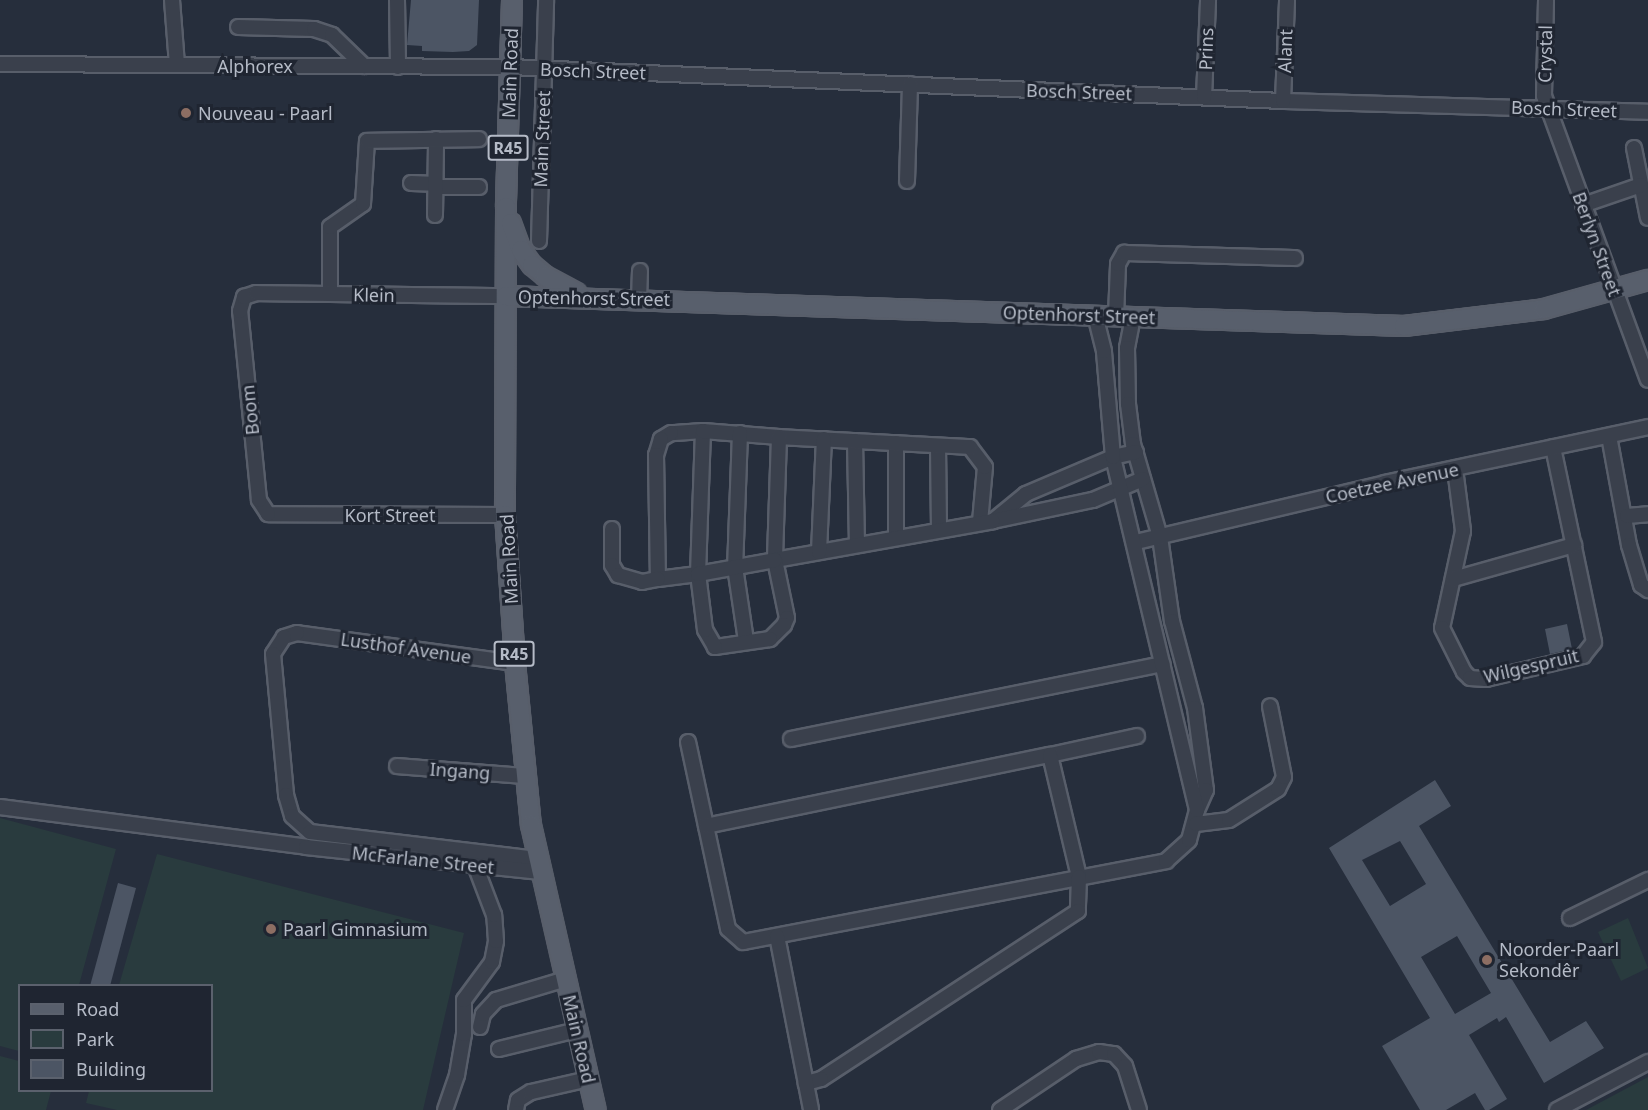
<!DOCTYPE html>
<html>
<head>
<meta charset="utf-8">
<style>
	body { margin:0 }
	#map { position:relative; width:1648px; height:1110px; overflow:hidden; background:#262e3c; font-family:"Noto Sans",sans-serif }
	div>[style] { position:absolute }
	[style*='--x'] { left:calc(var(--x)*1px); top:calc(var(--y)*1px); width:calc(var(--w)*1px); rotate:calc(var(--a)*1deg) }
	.green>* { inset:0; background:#293b3e }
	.building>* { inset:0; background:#4c5564 }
	.roads { filter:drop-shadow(2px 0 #585e6a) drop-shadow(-2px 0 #585e6a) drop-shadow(0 2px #585e6a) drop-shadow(0 -2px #585e6a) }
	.minor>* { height:14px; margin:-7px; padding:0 7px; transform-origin:7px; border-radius:7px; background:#3a404c }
	.major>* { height:18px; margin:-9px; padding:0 9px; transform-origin:9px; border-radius:9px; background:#585f6c }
	.dots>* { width:16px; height:16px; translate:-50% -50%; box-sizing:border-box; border:3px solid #1f2531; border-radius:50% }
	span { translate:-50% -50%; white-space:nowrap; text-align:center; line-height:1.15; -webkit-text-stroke:6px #1f2531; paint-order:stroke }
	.shield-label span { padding:2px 4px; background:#1f2531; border:2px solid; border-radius:4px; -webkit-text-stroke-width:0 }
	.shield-label { font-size:16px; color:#b5bbc7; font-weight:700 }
	.street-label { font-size:18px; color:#b5bbc7 }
	.poi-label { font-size:18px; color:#b5bbc7 }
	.left { translate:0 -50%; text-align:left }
	.legend { position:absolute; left:18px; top:984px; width:195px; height:108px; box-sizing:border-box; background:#1f2531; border:2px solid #5b616d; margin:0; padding:8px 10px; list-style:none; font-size:18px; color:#b5bbc7 }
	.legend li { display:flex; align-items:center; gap:12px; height:30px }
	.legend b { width:30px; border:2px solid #5b616d }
</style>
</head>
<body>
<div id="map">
	<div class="green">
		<div style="clip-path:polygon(0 818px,116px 849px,79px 985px,20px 986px,19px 1051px,0 1046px)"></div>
		<div style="clip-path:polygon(157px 854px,464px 933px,423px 1110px,117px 1110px,86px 1103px,89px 1091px,212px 1090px,212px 986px,119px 985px)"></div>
		<div style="clip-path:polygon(1628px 918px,1648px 968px,1621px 981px,1598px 932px)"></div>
		<div style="clip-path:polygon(0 1056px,19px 1061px,20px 1090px,51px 1091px,46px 1110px,0 1110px)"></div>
		<div style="clip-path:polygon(1648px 1077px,1648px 1110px,1586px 1110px)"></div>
	</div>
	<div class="building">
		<div style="clip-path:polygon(411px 0,479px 0,477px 45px,469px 51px,453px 52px,422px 51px,422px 46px,407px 45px)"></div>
		<div style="clip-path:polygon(1567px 624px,1572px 649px,1550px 654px,1545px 629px)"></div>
		<div style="clip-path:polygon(evenodd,1435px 780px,1451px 806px,1419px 826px,1550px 1042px,1586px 1021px,1604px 1048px,1544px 1083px,1506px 1017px,1499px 1022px,1497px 1018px,1469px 1035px,1507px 1099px,1489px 1110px,1485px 1110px,1475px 1093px,1446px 1110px,1420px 1110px,1382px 1046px,1430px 1018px,1329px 848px,1435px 780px,1400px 841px,1426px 884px,1390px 906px,1362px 860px,1400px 841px,1435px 780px,1457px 936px,1491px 993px,1455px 1014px,1421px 957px,1457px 936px)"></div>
		<div style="clip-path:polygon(118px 883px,136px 888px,110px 986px,90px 986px)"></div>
	</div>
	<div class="roads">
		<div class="minor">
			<div style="--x:172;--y:0;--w:65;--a:85.6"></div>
			<div style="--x:397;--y:0;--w:67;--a:89.1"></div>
			<div style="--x:1546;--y:0;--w:96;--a:91.2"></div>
			<div style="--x:1544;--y:96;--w:302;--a:69.9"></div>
			<div style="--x:238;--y:27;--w:76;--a:1.5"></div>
			<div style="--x:314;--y:29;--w:19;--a:18"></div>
			<div style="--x:332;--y:35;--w:45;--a:44.1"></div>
			<div style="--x:0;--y:64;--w:510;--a:0.34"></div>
			<div style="--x:510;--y:67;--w:774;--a:2.52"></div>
			<div style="--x:1283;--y:101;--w:365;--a:1.7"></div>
			<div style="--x:1204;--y:97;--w:97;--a:-87.6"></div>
			<div style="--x:1283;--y:101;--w:101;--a:-87.7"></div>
			<div style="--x:1634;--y:148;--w:71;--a:78.7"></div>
			<div style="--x:907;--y:181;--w:97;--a:-88.2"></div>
			<div style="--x:411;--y:183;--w:25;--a:2"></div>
			<div style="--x:436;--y:187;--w:43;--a:0"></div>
			<div style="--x:1583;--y:205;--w:61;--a:-19"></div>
			<div style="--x:435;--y:215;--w:76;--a:-89.2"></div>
			<div style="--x:539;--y:241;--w:241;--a:-88.3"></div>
			<div style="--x:330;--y:294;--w:67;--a:-90"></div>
			<div style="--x:330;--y:227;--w:40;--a:-34.9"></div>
			<div style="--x:363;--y:204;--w:63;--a:-86.4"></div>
			<div style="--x:367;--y:141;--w:112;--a:-1"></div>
			<div style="--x:639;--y:299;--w:28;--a:-88"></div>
			<div style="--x:1116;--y:317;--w:53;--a:-87.8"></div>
			<div style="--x:1118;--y:264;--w:13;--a:-61"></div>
			<div style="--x:1124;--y:253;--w:171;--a:1.7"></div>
			<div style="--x:1133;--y:317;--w:32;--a:101"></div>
			<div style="--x:1127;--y:348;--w:56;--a:89"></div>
			<div style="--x:1128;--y:404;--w:40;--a:82.9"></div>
			<div style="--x:1133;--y:444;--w:97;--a:73.8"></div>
			<div style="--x:1160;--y:537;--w:85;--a:81.9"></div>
			<div style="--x:1172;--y:621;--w:90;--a:75.2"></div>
			<div style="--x:1195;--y:708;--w:83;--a:82.4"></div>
			<div style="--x:1206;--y:790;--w:22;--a:114"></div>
			<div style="--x:703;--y:431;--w:32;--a:176"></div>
			<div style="--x:671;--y:433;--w:12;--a:149"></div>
			<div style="--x:661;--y:439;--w:17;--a:107"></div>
			<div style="--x:656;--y:455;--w:124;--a:89.1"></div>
			<div style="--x:658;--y:579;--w:40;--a:-7.1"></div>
			<div style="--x:698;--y:574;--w:143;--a:-88"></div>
			<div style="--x:703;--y:431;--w:76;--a:4.5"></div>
			<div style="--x:740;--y:433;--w:134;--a:92.1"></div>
			<div style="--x:735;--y:567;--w:75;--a:81.5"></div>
			<div style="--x:1609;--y:436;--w:111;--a:79.6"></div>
			<div style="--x:1629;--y:545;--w:42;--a:73.3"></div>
			<div style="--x:1641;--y:585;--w:9;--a:36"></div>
			<div style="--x:855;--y:441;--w:104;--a:88.9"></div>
			<div style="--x:896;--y:443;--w:94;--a:90"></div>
			<div style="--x:938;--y:446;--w:83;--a:89.3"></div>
			<div style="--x:1136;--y:452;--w:24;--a:168"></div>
			<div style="--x:1113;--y:457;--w:95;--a:157"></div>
			<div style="--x:1026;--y:494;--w:43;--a:140.7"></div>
			<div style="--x:993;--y:521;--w:102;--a:-11.9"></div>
			<div style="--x:1093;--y:500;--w:54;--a:-22.8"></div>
			<div style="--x:1455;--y:469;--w:63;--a:82.6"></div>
			<div style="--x:1463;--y:531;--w:99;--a:102.2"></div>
			<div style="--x:1442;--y:628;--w:49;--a:63.4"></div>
			<div style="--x:1464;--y:672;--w:8;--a:45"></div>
			<div style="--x:1470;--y:678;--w:16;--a:4"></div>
			<div style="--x:1486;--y:679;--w:100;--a:-13.3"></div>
			<div style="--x:1583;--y:656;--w:18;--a:-52"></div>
			<div style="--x:1594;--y:642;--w:199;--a:-101.9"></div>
			<div style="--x:505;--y:515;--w:237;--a:-179.8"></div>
			<div style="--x:268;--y:514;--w:17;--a:-123"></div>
			<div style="--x:259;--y:500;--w:190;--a:-95.7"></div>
			<div style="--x:240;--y:311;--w:15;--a:-74"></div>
			<div style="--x:244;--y:297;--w:13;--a:-18"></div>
			<div style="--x:256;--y:293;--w:250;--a:0.7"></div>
			<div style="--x:1627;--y:516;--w:21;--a:-5"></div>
			<div style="--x:980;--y:522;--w:55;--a:-84.8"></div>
			<div style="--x:985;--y:467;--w:25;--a:-127"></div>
			<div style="--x:970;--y:447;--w:191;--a:-177"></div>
			<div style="--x:779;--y:437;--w:123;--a:91.9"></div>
			<div style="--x:775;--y:560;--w:221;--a:-10.1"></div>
			<div style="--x:612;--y:529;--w:36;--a:90"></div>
			<div style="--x:612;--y:565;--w:12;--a:59"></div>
			<div style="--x:618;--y:575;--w:25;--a:16"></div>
			<div style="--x:642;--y:582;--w:16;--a:-11"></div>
			<div style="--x:1136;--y:542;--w:256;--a:-13.3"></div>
			<div style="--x:1385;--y:483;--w:269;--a:-12"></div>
			<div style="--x:819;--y:552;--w:113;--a:-87.5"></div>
			<div style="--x:775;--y:560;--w:59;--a:78.3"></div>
			<div style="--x:787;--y:618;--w:8;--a:113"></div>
			<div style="--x:784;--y:625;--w:20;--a:135"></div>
			<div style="--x:770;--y:639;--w:56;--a:171.7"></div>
			<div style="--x:715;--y:647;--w:20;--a:-120"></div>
			<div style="--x:705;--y:630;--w:56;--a:-97.1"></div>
			<div style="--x:698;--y:574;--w:78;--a:-10.3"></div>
			<div style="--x:1453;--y:579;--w:126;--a:-15.7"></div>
			<div style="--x:515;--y:663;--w:220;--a:-172.2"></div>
			<div style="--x:297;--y:633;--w:14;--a:163"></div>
			<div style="--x:284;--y:637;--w:20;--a:123"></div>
			<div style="--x:273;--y:654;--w:142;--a:84.7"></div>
			<div style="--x:286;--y:795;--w:22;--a:74"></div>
			<div style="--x:292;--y:816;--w:24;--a:42"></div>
			<div style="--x:310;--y:832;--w:230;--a:6.8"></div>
			<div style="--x:791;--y:739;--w:379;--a:-11.4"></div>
			<div style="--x:688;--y:742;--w:191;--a:77.9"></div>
			<div style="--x:728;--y:929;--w:20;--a:41"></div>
			<div style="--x:743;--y:942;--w:431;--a:-10.8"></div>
			<div style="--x:1166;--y:861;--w:31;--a:-42"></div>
			<div style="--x:1189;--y:840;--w:31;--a:-75"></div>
			<div style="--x:1197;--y:810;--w:363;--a:-103.4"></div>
			<div style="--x:1113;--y:457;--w:106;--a:-94.9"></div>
			<div style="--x:1104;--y:351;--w:36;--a:-104"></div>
			<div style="--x:1050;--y:755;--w:89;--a:-12.3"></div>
			<div style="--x:397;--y:766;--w:127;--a:4.5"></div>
			<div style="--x:0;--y:807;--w:309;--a:7.4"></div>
			<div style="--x:306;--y:847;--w:236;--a:6.1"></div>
			<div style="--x:1196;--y:824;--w:33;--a:-7"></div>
			<div style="--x:1229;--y:820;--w:58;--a:-32.3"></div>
			<div style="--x:1278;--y:789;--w:13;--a:-63"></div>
			<div style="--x:1284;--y:777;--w:72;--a:-101.2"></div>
			<div style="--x:706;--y:826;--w:351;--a:-11.7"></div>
			<div style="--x:1050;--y:755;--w:125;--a:76.6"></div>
			<div style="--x:1079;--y:877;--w:34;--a:92"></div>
			<div style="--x:1078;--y:911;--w:307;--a:146.8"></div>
			<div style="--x:821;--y:1079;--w:16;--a:165"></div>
			<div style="--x:1570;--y:918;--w:87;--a:-26"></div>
			<div style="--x:777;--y:936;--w:177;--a:78.9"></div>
			<div style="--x:480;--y:1027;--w:13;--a:-77"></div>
			<div style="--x:483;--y:1014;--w:19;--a:-47"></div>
			<div style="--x:496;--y:1000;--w:73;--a:-16.7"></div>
			<div style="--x:499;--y:1049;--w:80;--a:-13.7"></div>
			<div style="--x:445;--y:1110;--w:37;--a:-71"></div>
			<div style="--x:457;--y:1075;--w:42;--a:-80.3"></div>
			<div style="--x:464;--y:1034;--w:34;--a:-90"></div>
			<div style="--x:464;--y:1000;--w:47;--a:-53.6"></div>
			<div style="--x:492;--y:962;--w:21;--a:-79"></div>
			<div style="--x:496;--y:941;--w:26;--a:-94"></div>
			<div style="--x:494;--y:915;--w:53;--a:-110.8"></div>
			<div style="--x:516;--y:1110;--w:10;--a:-79"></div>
			<div style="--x:518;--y:1100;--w:15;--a:-32"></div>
			<div style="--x:531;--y:1092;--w:58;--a:-12.8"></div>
			<div style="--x:1000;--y:1110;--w:92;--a:-33.9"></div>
			<div style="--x:1076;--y:1059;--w:24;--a:-17"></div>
			<div style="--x:1099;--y:1052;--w:15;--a:8"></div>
			<div style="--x:1114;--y:1054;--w:16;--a:47"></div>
			<div style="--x:1125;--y:1066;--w:46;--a:72.3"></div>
			<div style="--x:1557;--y:1110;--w:103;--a:-27.8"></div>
		</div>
		<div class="major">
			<div style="--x:512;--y:0;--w:207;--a:91.7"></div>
			<div style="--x:506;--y:207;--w:308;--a:90.2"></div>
			<div style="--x:505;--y:515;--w:148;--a:86.1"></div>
			<div style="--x:515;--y:663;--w:163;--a:84.4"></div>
			<div style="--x:531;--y:825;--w:292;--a:77.2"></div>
			<div style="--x:511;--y:223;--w:29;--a:70"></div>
			<div style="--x:521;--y:250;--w:19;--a:54"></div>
			<div style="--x:532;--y:265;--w:17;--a:40"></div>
			<div style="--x:545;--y:276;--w:36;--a:28"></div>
			<div style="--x:506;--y:296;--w:899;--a:1.91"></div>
			<div style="--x:1404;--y:326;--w:141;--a:-6.9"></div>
			<div style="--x:1544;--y:309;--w:108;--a:-15.6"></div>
		</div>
	</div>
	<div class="dots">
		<div style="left:186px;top:113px;background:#8d6e63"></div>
		<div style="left:271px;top:929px;background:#8d6e63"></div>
		<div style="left:1487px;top:960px;background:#8d6e63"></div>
	</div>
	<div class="shield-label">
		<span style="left:508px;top:148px">R45</span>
		<span style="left:514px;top:654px">R45</span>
	</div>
	<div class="street-label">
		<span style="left:1206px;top:49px;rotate:-88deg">Prins</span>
		<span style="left:1285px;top:51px;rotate:-88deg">Alant</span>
		<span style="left:1545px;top:54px;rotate:-89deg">Crystal</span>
		<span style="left:255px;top:66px">Alphorex</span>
		<span style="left:593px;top:71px;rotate:2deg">Bosch Street</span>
		<span style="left:510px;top:73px;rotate:-88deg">Main Road</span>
		<span style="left:1079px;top:92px;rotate:2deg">Bosch Street</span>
		<span style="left:1564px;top:109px;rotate:2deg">Bosch Street</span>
		<span style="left:542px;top:139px;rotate:-88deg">Main Street</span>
		<span style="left:1597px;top:244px;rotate:70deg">Berlyn Street</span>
		<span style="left:374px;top:295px;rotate:1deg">Klein</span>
		<span style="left:594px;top:298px;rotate:1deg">Optenhorst Street</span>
		<span style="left:1079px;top:315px;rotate:2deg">Optenhorst Street</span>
		<span style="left:250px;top:410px;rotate:-96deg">Boom</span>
		<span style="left:1392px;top:483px;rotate:-12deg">Coetzee Avenue</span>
		<span style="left:390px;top:515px">Kort Street</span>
		<span style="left:509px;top:559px;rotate:-93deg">Main Road</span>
		<span style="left:406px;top:648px;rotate:8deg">Lusthof Avenue</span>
		<span style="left:1531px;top:666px;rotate:-13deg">Wilgespruit</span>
		<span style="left:460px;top:771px;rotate:4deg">Ingang</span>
		<span style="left:423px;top:860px;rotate:6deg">McFarlane Street</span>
		<span style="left:579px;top:1039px;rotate:77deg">Main Road</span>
	</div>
	<div class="poi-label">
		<span class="left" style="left:198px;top:113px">Nouveau - Paarl</span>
		<span class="left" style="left:283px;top:929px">Paarl Gimnasium</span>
		<span class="left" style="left:1499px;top:960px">Noorder-Paarl<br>Sekondêr</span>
	</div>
	<ul class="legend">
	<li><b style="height:8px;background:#585f6c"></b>Road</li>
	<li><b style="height:16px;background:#293b3e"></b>Park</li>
	<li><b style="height:16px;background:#4c5564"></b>Building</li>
	</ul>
</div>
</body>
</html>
